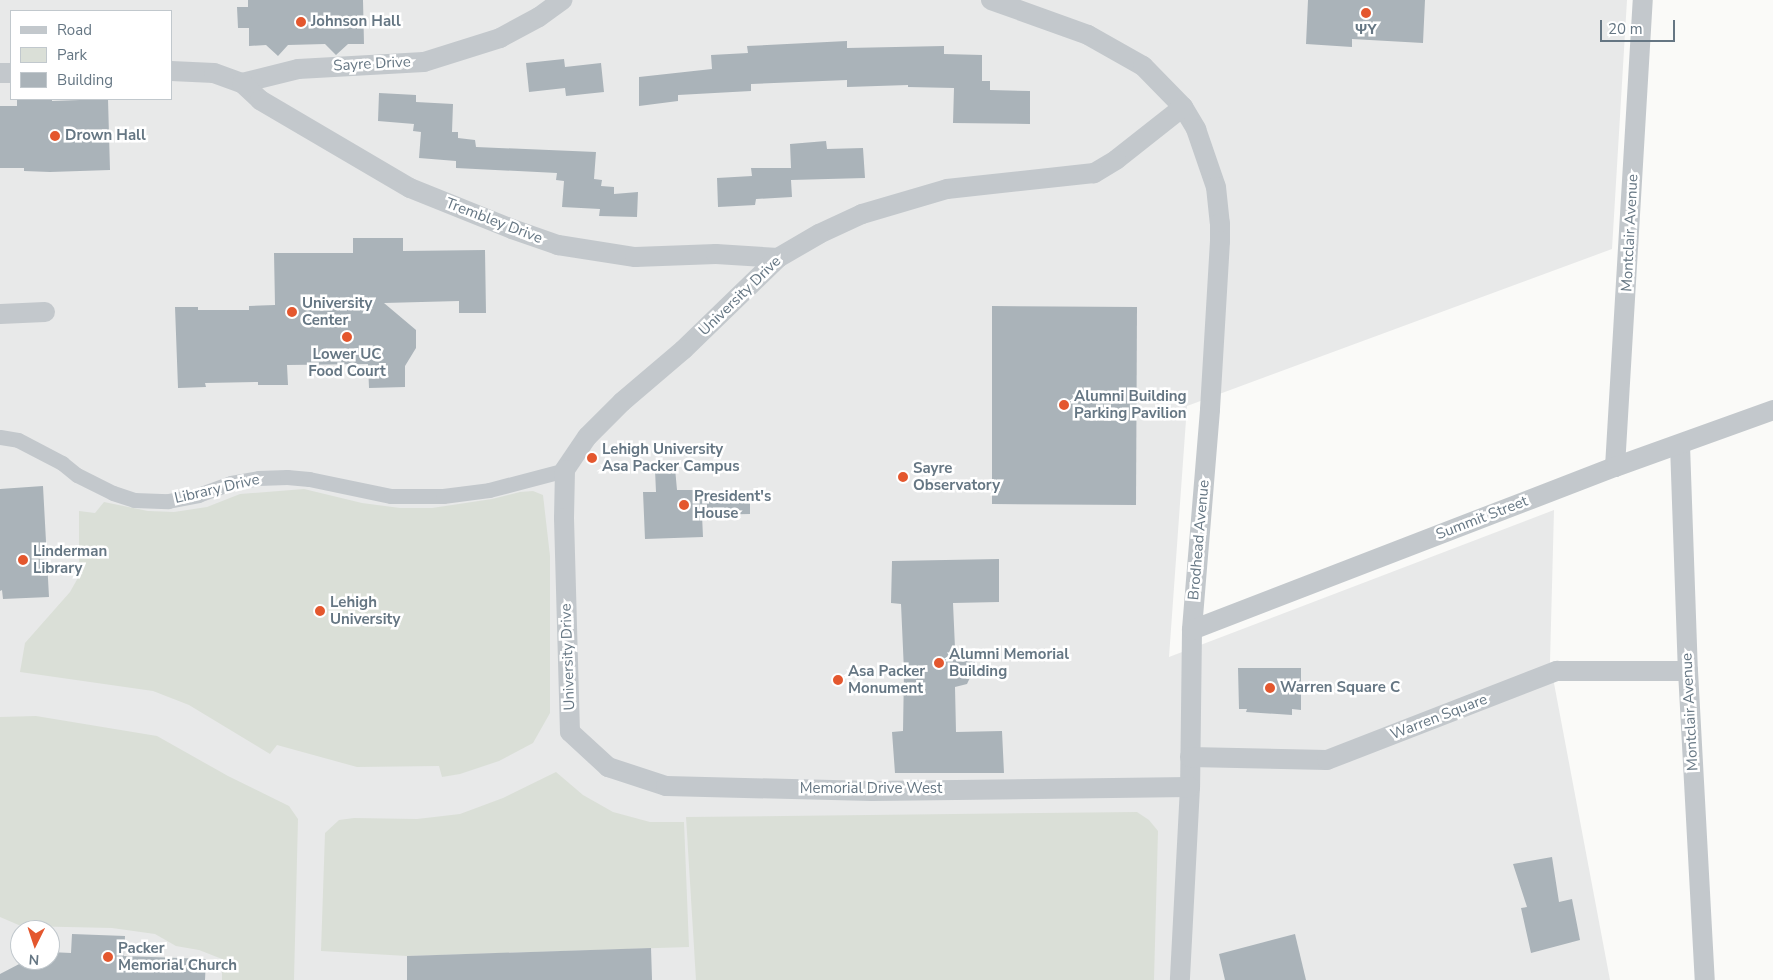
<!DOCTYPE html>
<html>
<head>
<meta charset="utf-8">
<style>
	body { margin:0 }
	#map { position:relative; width:1773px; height:980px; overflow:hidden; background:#fafaf8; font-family:"Nunito Sans",sans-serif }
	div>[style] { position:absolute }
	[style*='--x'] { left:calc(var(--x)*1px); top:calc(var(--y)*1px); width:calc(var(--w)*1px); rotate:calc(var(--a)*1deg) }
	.built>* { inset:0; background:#e8e9e9 }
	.green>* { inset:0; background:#dadfd7 }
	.building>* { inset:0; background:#aab3b9 }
	.pedestrian>* { height:15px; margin:-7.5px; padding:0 7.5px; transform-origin:7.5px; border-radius:7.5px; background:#c3c8cc }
	.minor>* { height:20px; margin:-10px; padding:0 10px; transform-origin:10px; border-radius:10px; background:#c3c8cc }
	.dots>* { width:14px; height:14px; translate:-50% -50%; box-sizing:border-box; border:2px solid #fff; border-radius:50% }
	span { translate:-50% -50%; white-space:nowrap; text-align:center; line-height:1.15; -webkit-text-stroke:5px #fff; paint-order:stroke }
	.poi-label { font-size:15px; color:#657683; font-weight:700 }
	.left { translate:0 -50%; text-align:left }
	.street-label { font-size:15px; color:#657683 }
	.legend { position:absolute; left:10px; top:10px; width:162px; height:90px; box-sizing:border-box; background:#fff; border:1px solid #c1c8cd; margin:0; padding:6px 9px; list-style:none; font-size:15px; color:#657683 }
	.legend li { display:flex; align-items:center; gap:10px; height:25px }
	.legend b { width:25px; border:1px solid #c1c8cd }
	.north { position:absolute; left:10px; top:920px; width:50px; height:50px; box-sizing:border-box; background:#fff; border:1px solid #c1c8cd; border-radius:50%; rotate:184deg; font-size:14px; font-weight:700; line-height:20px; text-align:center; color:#657683 }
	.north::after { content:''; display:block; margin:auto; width:18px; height:22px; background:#e4572e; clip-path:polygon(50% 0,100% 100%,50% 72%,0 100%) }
	.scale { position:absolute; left:1600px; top:20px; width:75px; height:22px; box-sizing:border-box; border:2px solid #657683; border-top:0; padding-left:6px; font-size:15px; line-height:18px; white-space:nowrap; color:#657683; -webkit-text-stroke:4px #fff; paint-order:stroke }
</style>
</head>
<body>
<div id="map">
	<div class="built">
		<div style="clip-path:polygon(evenodd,0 0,1627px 0,1612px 249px,1187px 406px,1169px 657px,1554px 510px,1550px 662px,1610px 980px,0 980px,0 0,11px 11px,171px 11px,171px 99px,11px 99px,11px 11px,0 0,20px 930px,50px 930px,50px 960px,20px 960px,20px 930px)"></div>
	</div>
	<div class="green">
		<div style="clip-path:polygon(304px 489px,362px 503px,400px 508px,432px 508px,492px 499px,520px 492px,533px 491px,543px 495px,550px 556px,550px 713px,533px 743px,499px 761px,460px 774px,442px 777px,439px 766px,357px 767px,277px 745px,270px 754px,189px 705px,153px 691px,20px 672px,25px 643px,70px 592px,79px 576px,79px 511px,95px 513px,104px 502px,148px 511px,174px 512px,207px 507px,240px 494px)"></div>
		<div style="clip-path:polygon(36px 716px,157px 736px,228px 776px,289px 806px,298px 819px,294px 980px,222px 980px,222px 959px,199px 950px,176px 946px,155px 934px,112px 928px,21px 926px,0 917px,0 717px)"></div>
		<div style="clip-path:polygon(556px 772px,583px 795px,613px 812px,650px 822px,684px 822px,689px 947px,407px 956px,321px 951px,325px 833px,339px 820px,354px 818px,417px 819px,460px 814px,503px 798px)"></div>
		<div style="clip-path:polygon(1137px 812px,1149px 820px,1158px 831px,1154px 980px,696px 980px,686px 817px)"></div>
	</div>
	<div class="building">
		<div style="clip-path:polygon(248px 0,363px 0,364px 44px,348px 44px,336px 55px,325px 44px,288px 45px,278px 56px,266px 45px,249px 46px,249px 28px,238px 28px,237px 7px,248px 7px)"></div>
		<div style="clip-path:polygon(1308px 0,1425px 0,1423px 43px,1352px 39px,1352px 47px,1306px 44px)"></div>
		<div style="clip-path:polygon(847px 41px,847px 48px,944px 46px,944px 54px,982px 55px,982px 81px,990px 81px,990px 90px,1030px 91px,1030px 124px,953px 123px,954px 88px,908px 87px,908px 85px,847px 87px,847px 80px,751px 84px,751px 91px,678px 95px,678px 101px,639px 106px,639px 77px,712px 69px,711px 55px,748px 53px,747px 46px)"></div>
		<div style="clip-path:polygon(564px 59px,565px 67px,601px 63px,604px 92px,566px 96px,565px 88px,529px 92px,526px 63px)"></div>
		<div style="clip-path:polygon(379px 93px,416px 95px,416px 102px,453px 104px,452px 132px,458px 132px,458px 138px,475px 140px,476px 147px,596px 152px,594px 179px,602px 180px,601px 186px,614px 187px,614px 194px,638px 192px,637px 217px,599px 216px,600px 209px,562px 207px,564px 181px,556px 180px,557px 173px,456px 168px,456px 161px,419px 158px,421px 132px,413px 131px,414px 124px,378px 121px)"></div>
		<div style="clip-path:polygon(17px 99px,52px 99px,52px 101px,108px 99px,110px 170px,50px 172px,24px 171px,24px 168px,0 168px,0 106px,17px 106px)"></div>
		<div style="clip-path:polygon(826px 141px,827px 149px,863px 148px,865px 178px,791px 180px,792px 197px,756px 199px,755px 205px,718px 207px,717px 178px,752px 176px,751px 168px,791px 168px,790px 144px)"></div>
		<div style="clip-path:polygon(353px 238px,403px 238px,403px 251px,485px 250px,486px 313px,459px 313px,459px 301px,384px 303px,416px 330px,416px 348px,405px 366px,405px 387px,369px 388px,368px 364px,287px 365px,288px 385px,258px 385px,258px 382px,205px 383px,206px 387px,178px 388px,175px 307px,198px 307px,198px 310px,249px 310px,249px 306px,275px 305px,274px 253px,353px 253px)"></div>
		<div style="clip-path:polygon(992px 306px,1137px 307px,1136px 505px,992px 504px)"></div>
		<div style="clip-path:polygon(675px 468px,677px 490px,700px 490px,701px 497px,750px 496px,750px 514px,702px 515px,703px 537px,645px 539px,643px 492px,656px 492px,655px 470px)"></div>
		<div style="clip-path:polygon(43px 486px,49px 597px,3px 599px,2px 590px,0 591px,0 489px)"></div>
		<div style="clip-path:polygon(999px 559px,999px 602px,953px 603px,955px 648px,968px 651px,975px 658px,975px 667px,967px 684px,955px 687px,956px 732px,1002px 731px,1004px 773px,895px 773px,892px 732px,903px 731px,904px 671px,901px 604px,891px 603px,892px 561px)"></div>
		<div style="clip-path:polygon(1238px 668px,1301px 668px,1301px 710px,1292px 709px,1292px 715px,1246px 712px,1247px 709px,1239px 709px)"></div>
		<div style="clip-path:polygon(1552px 857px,1559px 902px,1572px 899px,1580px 940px,1531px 953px,1521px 908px,1527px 907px,1513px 864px)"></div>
		<div style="clip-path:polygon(72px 934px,125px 936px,124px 956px,206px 959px,205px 980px,0 980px,0 974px,25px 961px,50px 960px,50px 952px,71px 953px)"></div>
		<div style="clip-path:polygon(1295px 934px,1306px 980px,1225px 980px,1219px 954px)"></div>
		<div style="clip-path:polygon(651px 948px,652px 980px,407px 980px,407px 956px)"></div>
	</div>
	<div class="pedestrian">
		<div style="--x:0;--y:437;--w:18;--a:9"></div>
		<div style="--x:18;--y:440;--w:50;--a:27.6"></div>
		<div style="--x:62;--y:463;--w:19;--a:39"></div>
		<div style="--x:77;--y:475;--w:40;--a:26.6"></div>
		<div style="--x:113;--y:493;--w:22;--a:18"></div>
		<div style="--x:134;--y:500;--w:34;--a:2"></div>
		<div style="--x:168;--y:501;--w:31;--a:-11"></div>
		<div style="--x:198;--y:495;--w:35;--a:-20"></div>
		<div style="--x:231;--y:483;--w:27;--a:-10"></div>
		<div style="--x:258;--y:478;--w:29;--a:-2"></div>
		<div style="--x:287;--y:477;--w:22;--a:5"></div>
		<div style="--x:309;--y:479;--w:84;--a:11.7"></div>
		<div style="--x:391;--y:496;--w:52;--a:0"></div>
		<div style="--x:443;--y:496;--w:46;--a:-7.4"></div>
		<div style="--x:489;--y:490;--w:79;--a:-14.7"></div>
	</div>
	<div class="minor">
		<div style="--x:991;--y:0;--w:103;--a:19.8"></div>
		<div style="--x:1088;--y:35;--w:63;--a:29.4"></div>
		<div style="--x:1143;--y:66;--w:57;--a:45.7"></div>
		<div style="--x:1183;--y:107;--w:26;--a:59"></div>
		<div style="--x:1196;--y:129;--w:61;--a:71"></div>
		<div style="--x:1216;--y:187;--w:36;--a:84"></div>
		<div style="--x:1220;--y:223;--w:18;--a:90"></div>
		<div style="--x:1220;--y:241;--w:169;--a:93.4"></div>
		<div style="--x:1210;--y:410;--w:221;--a:94.7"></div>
		<div style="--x:1192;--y:630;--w:157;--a:90.7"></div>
		<div style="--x:1190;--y:787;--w:193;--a:93"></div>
		<div style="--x:171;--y:71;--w:43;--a:2.7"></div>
		<div style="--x:214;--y:73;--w:30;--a:20"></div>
		<div style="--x:242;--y:83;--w:58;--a:-14"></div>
		<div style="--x:298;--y:69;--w:126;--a:-3.2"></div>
		<div style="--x:424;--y:62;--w:80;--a:-17.5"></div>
		<div style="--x:500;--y:38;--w:44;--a:-28.3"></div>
		<div style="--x:539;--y:17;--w:29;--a:-36"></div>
		<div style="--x:0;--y:73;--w:11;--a:0"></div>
		<div style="--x:242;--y:83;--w:25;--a:43"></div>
		<div style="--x:260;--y:100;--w:174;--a:30.4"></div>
		<div style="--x:410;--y:188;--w:110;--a:21.9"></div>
		<div style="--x:512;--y:229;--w:49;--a:19.2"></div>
		<div style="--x:558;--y:245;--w:78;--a:8.9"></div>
		<div style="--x:635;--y:257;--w:81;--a:-2.1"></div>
		<div style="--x:716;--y:254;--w:62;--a:3.7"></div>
		<div style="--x:1183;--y:107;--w:85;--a:141.7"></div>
		<div style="--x:1116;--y:160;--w:26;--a:149"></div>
		<div style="--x:1094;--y:173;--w:148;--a:173.8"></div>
		<div style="--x:947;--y:189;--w:89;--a:163.6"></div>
		<div style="--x:862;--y:214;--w:47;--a:155.1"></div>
		<div style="--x:819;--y:234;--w:48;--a:149.7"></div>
		<div style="--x:778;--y:258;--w:132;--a:135.9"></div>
		<div style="--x:683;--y:350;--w:80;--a:139.6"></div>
		<div style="--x:622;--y:402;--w:49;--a:135"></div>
		<div style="--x:587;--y:437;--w:40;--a:124"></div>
		<div style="--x:565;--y:470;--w:48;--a:91.2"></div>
		<div style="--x:564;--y:518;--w:214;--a:88.4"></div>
		<div style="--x:570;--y:732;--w:52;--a:42.6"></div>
		<div style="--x:608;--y:767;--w:61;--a:18.1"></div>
		<div style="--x:666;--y:786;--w:206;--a:1.4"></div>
		<div style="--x:872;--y:791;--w:318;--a:-0.7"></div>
		<div style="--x:0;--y:314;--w:45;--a:-2.5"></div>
		<div style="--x:1680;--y:445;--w:226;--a:88"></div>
		<div style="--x:1688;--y:671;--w:309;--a:86.9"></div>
		<div style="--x:1615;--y:467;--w:468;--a:-86.6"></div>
		<div style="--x:1192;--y:630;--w:453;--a:-21.1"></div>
		<div style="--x:1615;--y:467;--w:168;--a:-19.8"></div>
		<div style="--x:1190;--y:757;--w:137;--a:1.3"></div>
		<div style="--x:1327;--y:760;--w:247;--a:-21.2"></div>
		<div style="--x:1557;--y:671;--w:131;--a:0"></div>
	</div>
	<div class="dots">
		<div style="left:1366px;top:13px;background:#e4572e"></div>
		<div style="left:301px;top:22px;background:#e4572e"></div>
		<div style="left:55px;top:136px;background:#e4572e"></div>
		<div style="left:292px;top:312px;background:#e4572e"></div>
		<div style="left:347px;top:337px;background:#e4572e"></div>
		<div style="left:1064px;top:405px;background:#e4572e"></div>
		<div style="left:592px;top:458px;background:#e4572e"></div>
		<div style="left:903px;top:477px;background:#e4572e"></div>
		<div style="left:684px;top:505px;background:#e4572e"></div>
		<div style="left:23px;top:560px;background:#e4572e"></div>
		<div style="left:320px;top:611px;background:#e4572e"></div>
		<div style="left:939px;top:663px;background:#e4572e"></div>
		<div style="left:838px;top:680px;background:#e4572e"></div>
		<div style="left:1270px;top:688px;background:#e4572e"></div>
		<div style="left:108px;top:957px;background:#e4572e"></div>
	</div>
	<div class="poi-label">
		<span class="left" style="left:311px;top:22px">Johnson Hall</span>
		<span style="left:1366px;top:30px">ΨΥ</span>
		<span class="left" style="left:65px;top:136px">Drown Hall</span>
		<span class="left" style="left:302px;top:312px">University<br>Center</span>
		<span style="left:347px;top:363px">Lower UC<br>Food Court</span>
		<span class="left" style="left:1074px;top:405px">Alumni Building<br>Parking Pavilion</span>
		<span class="left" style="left:602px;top:458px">Lehigh University<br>Asa Packer Campus</span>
		<span class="left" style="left:913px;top:477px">Sayre<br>Observatory</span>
		<span class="left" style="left:694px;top:505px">President's<br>House</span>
		<span class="left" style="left:33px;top:560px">Linderman<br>Library</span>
		<span class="left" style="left:330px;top:611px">Lehigh<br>University</span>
		<span class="left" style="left:949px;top:663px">Alumni Memorial<br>Building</span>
		<span class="left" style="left:848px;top:680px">Asa Packer<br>Monument</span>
		<span class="left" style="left:1280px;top:688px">Warren Square C</span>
		<span class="left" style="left:118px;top:957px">Packer<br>Memorial Church</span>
	</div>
	<div class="street-label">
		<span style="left:372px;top:64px;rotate:-3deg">Sayre Drive</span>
		<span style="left:494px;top:221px;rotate:21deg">Trembley Drive</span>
		<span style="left:1630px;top:233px;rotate:-87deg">Montclair Avenue</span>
		<span style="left:740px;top:296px;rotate:-44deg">University Drive</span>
		<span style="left:217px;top:489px;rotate:-13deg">Library Drive</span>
		<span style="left:1482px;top:518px;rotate:-21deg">Summit Street</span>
		<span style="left:1199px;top:540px;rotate:-85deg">Brodhead Avenue</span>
		<span style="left:568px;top:657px;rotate:-92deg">University Drive</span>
		<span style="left:1690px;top:712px;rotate:-93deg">Montclair Avenue</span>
		<span style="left:1439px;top:717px;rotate:-21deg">Warren Square</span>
		<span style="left:871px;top:789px">Memorial Drive West</span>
	</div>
	<ul class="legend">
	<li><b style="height:6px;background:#c3c8cc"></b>Road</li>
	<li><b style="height:14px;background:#dadfd7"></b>Park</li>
	<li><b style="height:14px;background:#aab3b9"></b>Building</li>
	</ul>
	<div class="north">N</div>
	<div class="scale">20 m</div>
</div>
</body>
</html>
